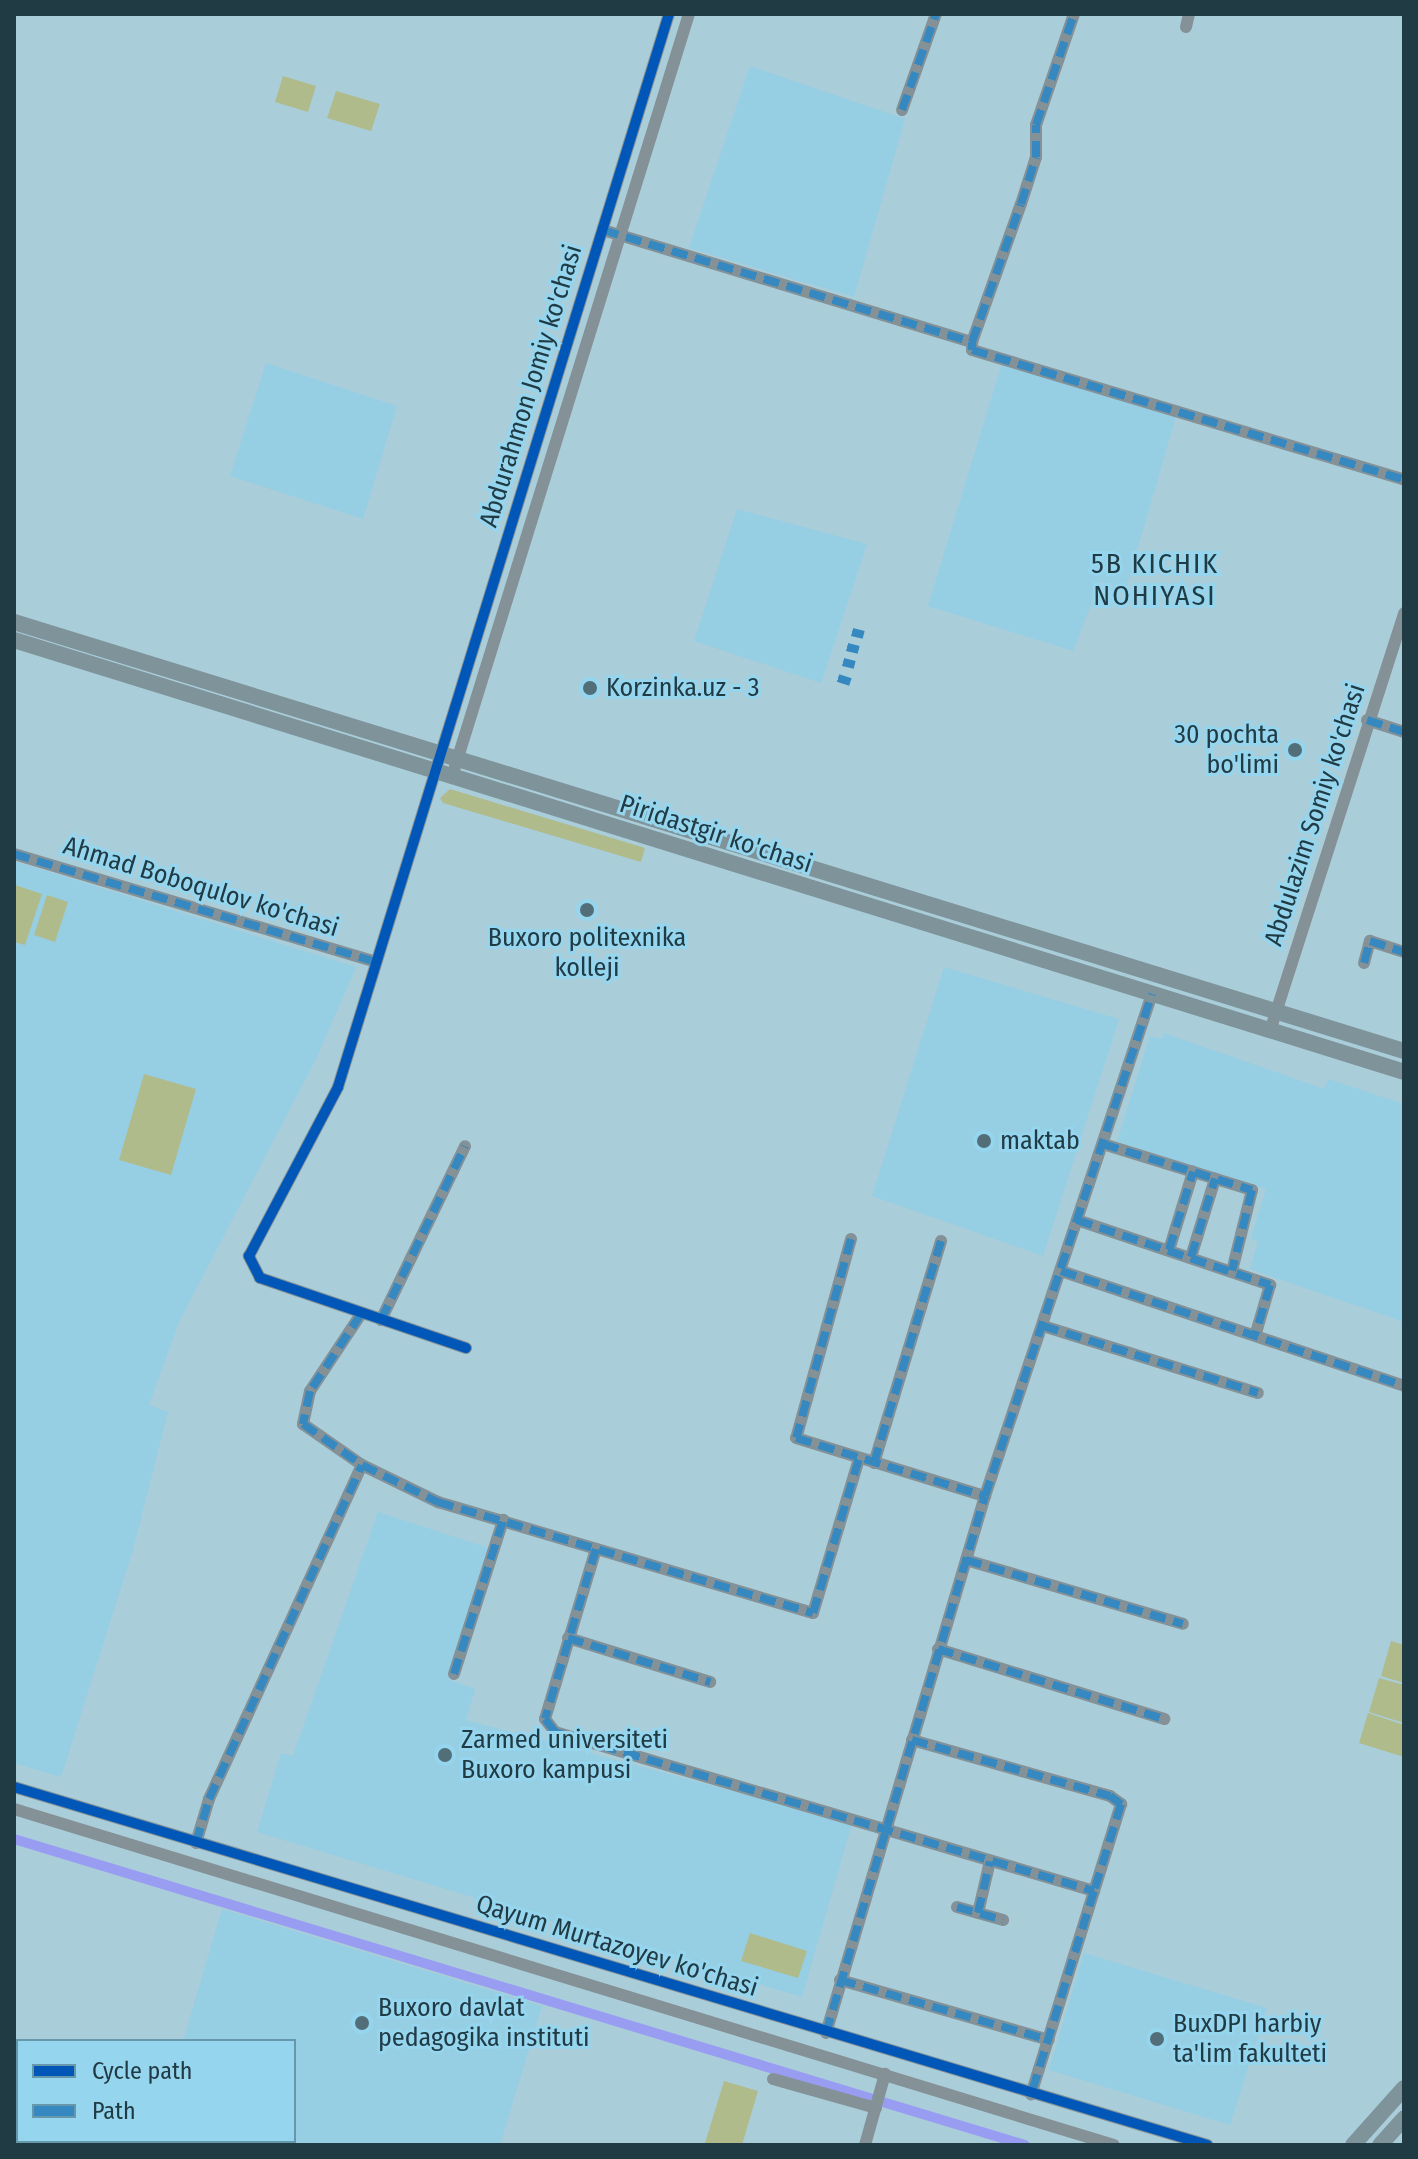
<!DOCTYPE html>
<html>
<head>
<meta charset="utf-8">
<style>
	body { margin:0 }
	#map { position:relative; width:1418px; height:2159px; overflow:hidden; background:#aacdda; font-family:"Fira Sans Condensed",sans-serif }
	div>[style] { position:absolute }
	[style*='--x'] { left:calc(var(--x)*1px); top:calc(var(--y)*1px); width:calc(var(--w)*1px); rotate:calc(var(--a)*1deg) }
	.built>* { inset:0; background:#96cee3 }
	.green>* { inset:0; background:#b0bb8b }
	.canal>* { height:10px; margin:-5px; padding:0 5px; transform-origin:5px; border-radius:5px; background:#989df2 }
	.minor>* { height:12px; margin:-6px; padding:0 6px; transform-origin:6px; border-radius:6px; background:#849196 }
	.major>* { height:16px; margin:-8px; padding:0 8px; transform-origin:8px; border-radius:8px; background:#7e939a }
	.quiet>* { height:8px; margin-top:-4px; transform-origin:0; background:repeating-linear-gradient(90deg,#3688c0 0 16px,transparent 0 24px) }
	.cycleway>* { height:10px; margin:-5px; padding:0 5px; transform-origin:5px; border-radius:5px; background:#0057b8 }
	.dots>* { width:22px; height:22px; translate:-50% -50%; box-sizing:border-box; border:4px solid #96d5ee; border-radius:50% }
	span { translate:-50% -50%; white-space:nowrap; text-align:center; line-height:1.15; -webkit-text-stroke:6px #96d5ee; paint-order:stroke }
	.street-label { font-size:26px; color:#213b45 }
	.poi-label { font-size:26px; color:#213b45 }
	.left { translate:0 -50%; text-align:left }
	.right { translate:-100% -50%; text-align:right }
	.neighbourhood-label { font-size:28px; color:#213b45; letter-spacing:2px }
	.frame { position:absolute; inset:0; border:16px solid #213b45; pointer-events:none }
	.legend { position:absolute; left:16px; top:2039px; width:280px; height:104px; box-sizing:border-box; background:#96d5ee; border:2px solid #6797aa; margin:0; padding:10px 14px; list-style:none; font-size:24px; color:#213b45 }
	.legend li { display:flex; align-items:center; gap:16px; height:40px }
	.legend b { width:40px; border:2px solid #6797aa }
</style>
</head>
<body>
<div id="map">
	<div class="built">
		<div style="clip-path:polygon(750px 66px,905px 119px,854px 297px,689px 248px)"></div>
		<div style="clip-path:polygon(266px 363px,397px 406px,363px 519px,230px 476px)"></div>
		<div style="clip-path:polygon(1002px 363px,1176px 416px,1126px 589px,1100px 581px,1073px 651px,928px 606px)"></div>
		<div style="clip-path:polygon(737px 509px,867px 544px,821px 683px,694px 641px)"></div>
		<div style="clip-path:polygon(14px 861px,356px 967px,317px 1057px,179px 1322px,149px 1405px,168px 1412px,133px 1550px,61px 1777px,14px 1763px)"></div>
		<div style="clip-path:polygon(944px 967px,1119px 1019px,1043px 1256px,872px 1196px)"></div>
		<div style="clip-path:polygon(1164px 1033px,1324px 1089px,1328px 1079px,1404px 1104px,1404px 1322px,1250px 1269px,1258px 1241px,1251px 1239px,1266px 1189px,1117px 1142px,1150px 1036px,1162px 1039px)"></div>
		<div style="clip-path:polygon(378px 1512px,489px 1548px,450px 1680px,475px 1689px,466px 1720px,852px 1823px,802px 1997px,257px 1832px,281px 1753px,293px 1756px)"></div>
		<div style="clip-path:polygon(222px 1909px,542px 2006px,500px 2145px,216px 2145px,212px 2141px,294px 2141px,294px 2041px,183px 2041px)"></div>
		<div style="clip-path:polygon(1084px 1953px,1267px 2008px,1230px 2125px,1049px 2070px)"></div>
	</div>
	<div class="green">
		<div style="clip-path:polygon(283px 76px,316px 86px,308px 112px,275px 102px)"></div>
		<div style="clip-path:polygon(336px 91px,380px 104px,371px 131px,327px 118px)"></div>
		<div style="clip-path:polygon(450px 789px,645px 848px,641px 862px,443px 803px,440px 798px)"></div>
		<div style="clip-path:polygon(15px 885px,42px 894px,25px 945px,14px 942px)"></div>
		<div style="clip-path:polygon(47px 895px,68px 902px,55px 942px,34px 935px)"></div>
		<div style="clip-path:polygon(144px 1074px,196px 1089px,171px 1175px,119px 1160px)"></div>
		<div style="clip-path:polygon(1391px 1641px,1404px 1645px,1404px 1683px,1381px 1676px)"></div>
		<div style="clip-path:polygon(1379px 1678px,1404px 1685px,1404px 1723px,1369px 1712px)"></div>
		<div style="clip-path:polygon(1368px 1713px,1404px 1725px,1404px 1757px,1359px 1743px)"></div>
		<div style="clip-path:polygon(750px 1933px,807px 1951px,798px 1978px,741px 1961px)"></div>
		<div style="clip-path:polygon(724px 2081px,758px 2091px,742px 2145px,705px 2143px)"></div>
	</div>
	<div class="canal">
		<div style="--x:14;--y:1839;--w:1056;--a:16.84"></div>
	</div>
	<div class="minor">
		<div style="--x:1186;--y:27;--w:13;--a:-77"></div>
		<div style="--x:902;--y:110;--w:102;--a:-70.5"></div>
		<div style="--x:603;--y:230;--w:386;--a:16.9"></div>
		<div style="--x:972;--y:342;--w:8;--a:90"></div>
		<div style="--x:972;--y:350;--w:451;--a:16.7"></div>
		<div style="--x:972;--y:342;--w:146;--a:-70.5"></div>
		<div style="--x:1021;--y:204;--w:49;--a:-72.3"></div>
		<div style="--x:1036;--y:157;--w:32;--a:-90"></div>
		<div style="--x:1036;--y:125;--w:117;--a:-71.1"></div>
		<div style="--x:1367;--y:720;--w:39;--a:18"></div>
		<div style="--x:455;--y:767;--w:789;--a:-72.74"></div>
		<div style="--x:14;--y:854;--w:378;--a:16.6"></div>
		<div style="--x:1364;--y:963;--w:23;--a:-75"></div>
		<div style="--x:1370;--y:941;--w:36;--a:18"></div>
		<div style="--x:1270;--y:1031;--w:439;--a:-72.2"></div>
		<div style="--x:1103;--y:1144;--w:156;--a:17.2"></div>
		<div style="--x:1252;--y:1190;--w:83;--a:103.9"></div>
		<div style="--x:1077;--y:1220;--w:204;--a:18.6"></div>
		<div style="--x:1270;--y:1285;--w:50;--a:106.3"></div>
		<div style="--x:851;--y:1239;--w:206;--a:105.4"></div>
		<div style="--x:796;--y:1438;--w:198;--a:17.1"></div>
		<div style="--x:1169;--y:1250;--w:82;--a:-72.9"></div>
		<div style="--x:1191;--y:1257;--w:82;--a:-72.9"></div>
		<div style="--x:1061;--y:1271;--w:362;--a:18.5"></div>
		<div style="--x:361;--y:1314;--w:92;--a:123.5"></div>
		<div style="--x:310;--y:1391;--w:34;--a:102"></div>
		<div style="--x:303;--y:1424;--w:72;--a:34.8"></div>
		<div style="--x:362;--y:1465;--w:85;--a:26"></div>
		<div style="--x:438;--y:1502;--w:391;--a:16.5"></div>
		<div style="--x:813;--y:1613;--w:161;--a:-73.4"></div>
		<div style="--x:381;--y:1320;--w:193;--a:-64.2"></div>
		<div style="--x:1043;--y:1326;--w:225;--a:17.3"></div>
		<div style="--x:466;--y:1348;--w:218;--a:-161.2"></div>
		<div style="--x:260;--y:1278;--w:25;--a:-117"></div>
		<div style="--x:249;--y:1256;--w:191;--a:-62.2"></div>
		<div style="--x:338;--y:1087;--w:1123;--a:-72.86"></div>
		<div style="--x:874;--y:1463;--w:232;--a:-73.2"></div>
		<div style="--x:596;--y:1549;--w:177;--a:106.7"></div>
		<div style="--x:545;--y:1719;--w:16;--a:52"></div>
		<div style="--x:555;--y:1732;--w:562;--a:16.44"></div>
		<div style="--x:1094;--y:1891;--w:213;--a:107.2"></div>
		<div style="--x:966;--y:1560;--w:226;--a:16.4"></div>
		<div style="--x:568;--y:1638;--w:149;--a:17.2"></div>
		<div style="--x:938;--y:1649;--w:237;--a:17.2"></div>
		<div style="--x:454;--y:1674;--w:162;--a:-72.3"></div>
		<div style="--x:912;--y:1740;--w:206;--a:15.8"></div>
		<div style="--x:1110;--y:1796;--w:14;--a:36"></div>
		<div style="--x:1121;--y:1804;--w:91;--a:107.2"></div>
		<div style="--x:14;--y:1787;--w:1246;--a:16.7"></div>
		<div style="--x:14;--y:1809;--w:1150;--a:16.99"></div>
		<div style="--x:196;--y:1843;--w:46;--a:-73.5"></div>
		<div style="--x:209;--y:1799;--w:367;--a:-65.4"></div>
		<div style="--x:957;--y:1907;--w:48;--a:15.8"></div>
		<div style="--x:978;--y:1913;--w:53;--a:-77"></div>
		<div style="--x:840;--y:1980;--w:217;--a:16"></div>
		<div style="--x:826;--y:2033;--w:560;--a:-73.51"></div>
		<div style="--x:985;--y:1496;--w:529;--a:-71.6"></div>
		<div style="--x:773;--y:2079;--w:107;--a:15.7"></div>
		<div style="--x:865;--y:2145;--w:74;--a:-74.3"></div>
	</div>
	<div class="major">
		<div style="--x:14;--y:622;--w:1455;--a:17.15"></div>
		<div style="--x:14;--y:640;--w:1456;--a:17.26"></div>
		<div style="--x:1353;--y:2145;--w:76;--a:-48.2"></div>
		<div style="--x:1380;--y:2145;--w:36;--a:-48"></div>
	</div>
	<div class="quiet">
		<div style="--x:902;--y:110;--w:102;--a:-70.5"></div>
		<div style="--x:603;--y:230;--w:386;--a:16.9"></div>
		<div style="--x:972;--y:342;--w:8;--a:90"></div>
		<div style="--x:972;--y:350;--w:451;--a:16.7"></div>
		<div style="--x:972;--y:342;--w:146;--a:-70.5"></div>
		<div style="--x:1021;--y:204;--w:49;--a:-72.3"></div>
		<div style="--x:1036;--y:157;--w:32;--a:-90"></div>
		<div style="--x:1036;--y:125;--w:117;--a:-71.1"></div>
		<div style="--x:852;--y:632;--w:12;--a:14"></div>
		<div style="--x:847;--y:647;--w:12;--a:14"></div>
		<div style="--x:843;--y:662;--w:12;--a:14"></div>
		<div style="--x:838;--y:678;--w:13;--a:18"></div>
		<div style="--x:1367;--y:720;--w:39;--a:18"></div>
		<div style="--x:14;--y:854;--w:378;--a:16.6"></div>
		<div style="--x:1364;--y:963;--w:23;--a:-75"></div>
		<div style="--x:1370;--y:941;--w:36;--a:18"></div>
		<div style="--x:1103;--y:1144;--w:156;--a:17.2"></div>
		<div style="--x:1252;--y:1190;--w:83;--a:103.9"></div>
		<div style="--x:1077;--y:1220;--w:204;--a:18.6"></div>
		<div style="--x:1270;--y:1285;--w:50;--a:106.3"></div>
		<div style="--x:851;--y:1239;--w:206;--a:105.4"></div>
		<div style="--x:796;--y:1438;--w:198;--a:17.1"></div>
		<div style="--x:1169;--y:1250;--w:82;--a:-72.9"></div>
		<div style="--x:1191;--y:1257;--w:82;--a:-72.9"></div>
		<div style="--x:1061;--y:1271;--w:362;--a:18.5"></div>
		<div style="--x:361;--y:1314;--w:92;--a:123.5"></div>
		<div style="--x:310;--y:1391;--w:34;--a:102"></div>
		<div style="--x:303;--y:1424;--w:72;--a:34.8"></div>
		<div style="--x:362;--y:1465;--w:85;--a:26"></div>
		<div style="--x:438;--y:1502;--w:391;--a:16.5"></div>
		<div style="--x:813;--y:1613;--w:161;--a:-73.4"></div>
		<div style="--x:381;--y:1320;--w:193;--a:-64.2"></div>
		<div style="--x:1043;--y:1326;--w:225;--a:17.3"></div>
		<div style="--x:874;--y:1463;--w:232;--a:-73.2"></div>
		<div style="--x:596;--y:1549;--w:177;--a:106.7"></div>
		<div style="--x:545;--y:1719;--w:16;--a:52"></div>
		<div style="--x:555;--y:1732;--w:562;--a:16.44"></div>
		<div style="--x:1094;--y:1891;--w:213;--a:107.2"></div>
		<div style="--x:966;--y:1560;--w:226;--a:16.4"></div>
		<div style="--x:568;--y:1638;--w:149;--a:17.2"></div>
		<div style="--x:938;--y:1649;--w:237;--a:17.2"></div>
		<div style="--x:454;--y:1674;--w:162;--a:-72.3"></div>
		<div style="--x:912;--y:1740;--w:206;--a:15.8"></div>
		<div style="--x:1110;--y:1796;--w:14;--a:36"></div>
		<div style="--x:1121;--y:1804;--w:91;--a:107.2"></div>
		<div style="--x:196;--y:1843;--w:46;--a:-73.5"></div>
		<div style="--x:209;--y:1799;--w:367;--a:-65.4"></div>
		<div style="--x:957;--y:1907;--w:48;--a:15.8"></div>
		<div style="--x:978;--y:1913;--w:53;--a:-77"></div>
		<div style="--x:840;--y:1980;--w:217;--a:16"></div>
		<div style="--x:826;--y:2033;--w:560;--a:-73.51"></div>
		<div style="--x:985;--y:1496;--w:529;--a:-71.6"></div>
	</div>
	<div class="cycleway">
		<div style="--x:466;--y:1348;--w:218;--a:-161.2"></div>
		<div style="--x:260;--y:1278;--w:25;--a:-117"></div>
		<div style="--x:249;--y:1256;--w:191;--a:-62.2"></div>
		<div style="--x:338;--y:1087;--w:1123;--a:-72.86"></div>
		<div style="--x:14;--y:1787;--w:1246;--a:16.7"></div>
	</div>
	<div class="dots">
		<div style="left:590px;top:688px;background:#516e79"></div>
		<div style="left:1295px;top:750px;background:#516e79"></div>
		<div style="left:587px;top:910px;background:#516e79"></div>
		<div style="left:984px;top:1141px;background:#516e79"></div>
		<div style="left:445px;top:1755px;background:#516e79"></div>
		<div style="left:362px;top:2023px;background:#516e79"></div>
		<div style="left:1157px;top:2039px;background:#516e79"></div>
	</div>
	<div class="street-label">
		<span style="left:531px;top:386px;rotate:-73deg">Abdurahmon Jomiy ko'chasi</span>
		<span style="left:1315px;top:815px;rotate:-72deg">Abdulazim Somiy ko'chasi</span>
		<span style="left:716px;top:834px;rotate:18deg">Piridastgir ko'chasi</span>
		<span style="left:201px;top:887px;rotate:17deg">Ahmad Boboqulov ko'chasi</span>
		<span style="left:617px;top:1946px;rotate:17deg">Qayum Murtazoyev ko'chasi</span>
	</div>
	<div class="poi-label">
		<span class="left" style="left:606px;top:688px">Korzinka.uz - 3</span>
		<span class="right" style="left:1279px;top:750px">30 pochta<br>bo'limi</span>
		<span style="left:587px;top:953px">Buxoro politexnika<br>kolleji</span>
		<span class="left" style="left:1000px;top:1141px">maktab</span>
		<span class="left" style="left:461px;top:1755px">Zarmed universiteti<br>Buxoro kampusi</span>
		<span class="left" style="left:378px;top:2023px">Buxoro davlat<br>pedagogika instituti</span>
		<span class="left" style="left:1173px;top:2039px">BuxDPI harbiy<br>ta'lim fakulteti</span>
	</div>
	<div class="neighbourhood-label">
		<span style="left:1155px;top:580px">5B KICHIK<br>NOHIYASI</span>
	</div>
	<div class="frame"></div>
	<ul class="legend">
	<li><b style="height:10px;background:#0057b8"></b>Cycle path</li>
	<li><b style="height:10px;background:#3688c0"></b>Path</li>
	</ul>
</div>
</body>
</html>
